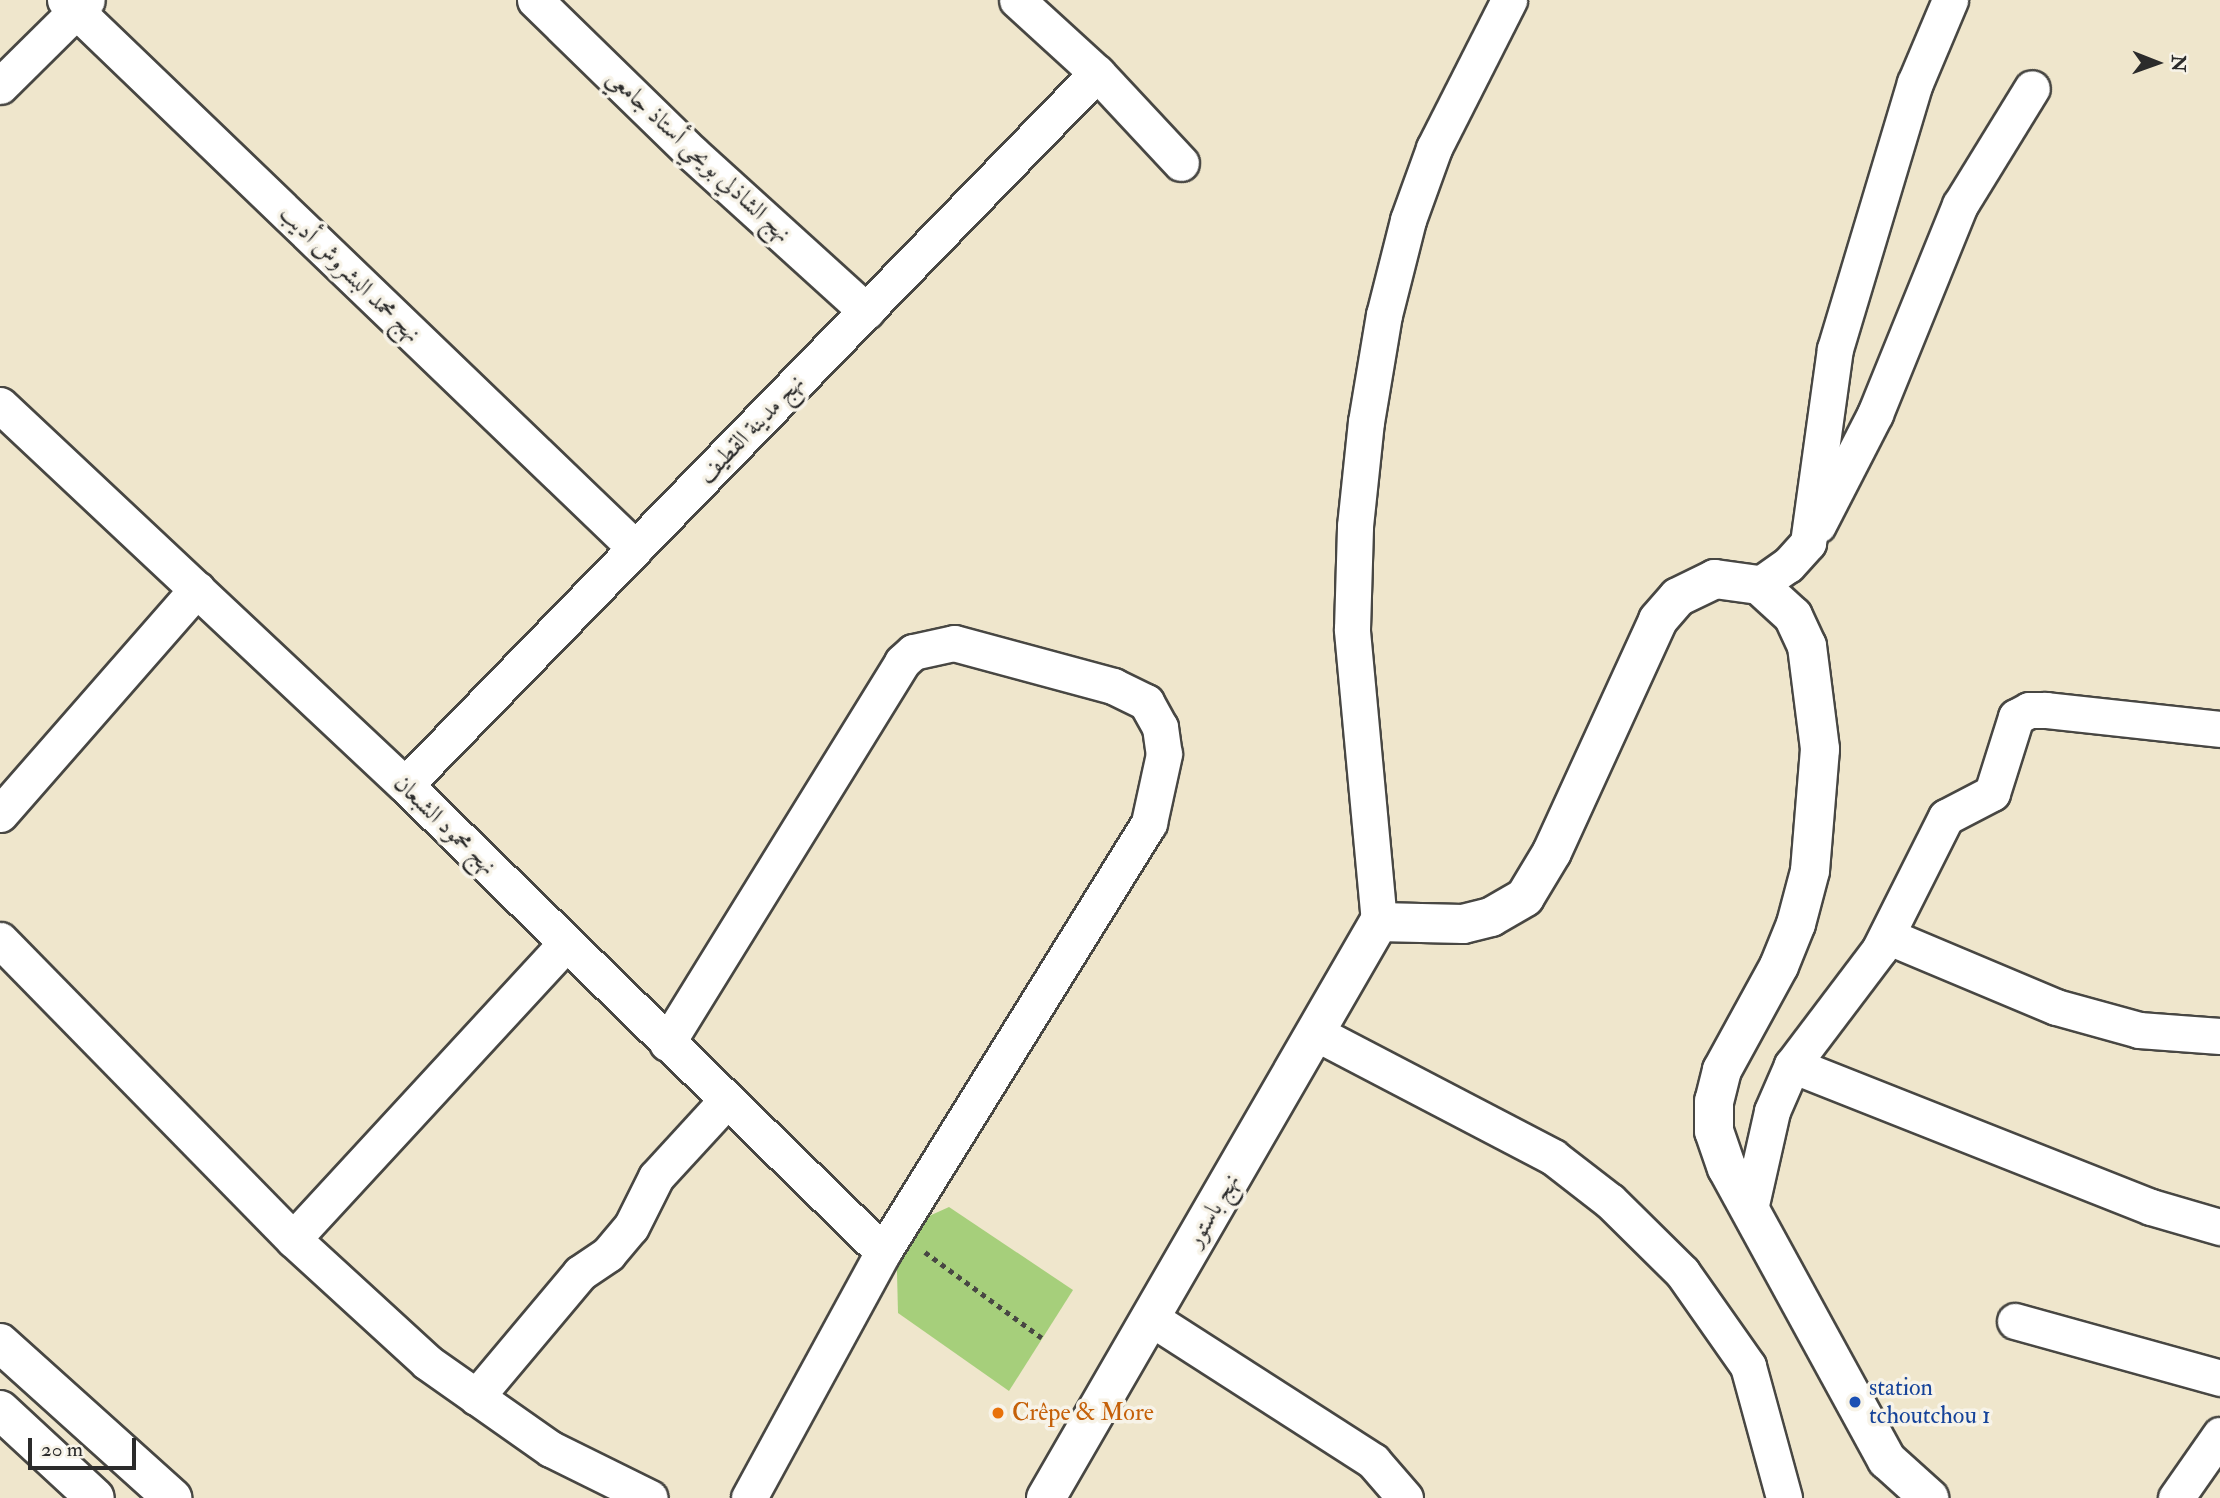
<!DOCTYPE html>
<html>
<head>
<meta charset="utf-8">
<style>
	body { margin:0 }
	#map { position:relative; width:2220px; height:1498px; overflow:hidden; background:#efe6cc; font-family:"IM FELL Double Pica",Amiri,serif }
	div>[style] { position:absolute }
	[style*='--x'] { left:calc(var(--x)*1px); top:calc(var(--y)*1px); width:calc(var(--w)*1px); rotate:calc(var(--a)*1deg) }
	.green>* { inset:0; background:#a6cf7b }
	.path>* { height:4.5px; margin-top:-2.25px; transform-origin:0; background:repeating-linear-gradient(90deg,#484743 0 5px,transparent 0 10px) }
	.roads { filter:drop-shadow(2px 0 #484743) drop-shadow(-2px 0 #484743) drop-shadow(0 2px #484743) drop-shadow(0 -2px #484743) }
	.street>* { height:35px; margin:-17.5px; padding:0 17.5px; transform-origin:17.5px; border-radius:17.5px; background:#fff }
	.secondary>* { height:38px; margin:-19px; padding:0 19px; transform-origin:19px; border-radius:19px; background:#fff }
	.dots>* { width:19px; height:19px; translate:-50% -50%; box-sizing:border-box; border:4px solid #f7f3e8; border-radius:50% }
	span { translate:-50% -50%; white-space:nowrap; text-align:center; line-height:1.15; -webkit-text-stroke:7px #f7f3e8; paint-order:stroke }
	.street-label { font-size:24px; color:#2b2b2b }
	.transit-label { font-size:24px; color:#164399 }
	.left { translate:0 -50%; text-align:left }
	.food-label { font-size:24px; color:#c56008 }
	.north { position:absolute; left:2122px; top:28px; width:70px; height:70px; -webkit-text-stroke:5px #f7f3e8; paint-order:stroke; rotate:91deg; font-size:19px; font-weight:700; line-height:28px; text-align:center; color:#2b2b2b }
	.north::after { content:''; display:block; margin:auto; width:24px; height:32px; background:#2b2b2b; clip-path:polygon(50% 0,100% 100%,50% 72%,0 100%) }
	.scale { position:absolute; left:28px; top:1438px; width:108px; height:32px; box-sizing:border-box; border:4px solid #2b2b2b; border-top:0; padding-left:9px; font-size:21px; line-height:24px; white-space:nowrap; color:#2b2b2b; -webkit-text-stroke:5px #f7f3e8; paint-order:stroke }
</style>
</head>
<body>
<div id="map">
	<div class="green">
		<div style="clip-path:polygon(949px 1207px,1073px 1290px,1009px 1391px,898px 1313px,896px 1231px)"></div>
	</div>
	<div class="path">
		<div style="--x:925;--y:1252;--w:145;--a:36.3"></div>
	</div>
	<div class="roads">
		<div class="street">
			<div style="--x:65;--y:0;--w:791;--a:43.87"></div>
			<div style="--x:535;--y:0;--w:221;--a:44.3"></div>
			<div style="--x:693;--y:154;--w:234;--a:42.2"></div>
			<div style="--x:1017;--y:0;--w:108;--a:42.4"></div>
			<div style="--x:1097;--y:73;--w:123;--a:47"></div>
			<div style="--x:0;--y:86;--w:122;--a:-44.7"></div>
			<div style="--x:0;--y:405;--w:555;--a:43.18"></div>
			<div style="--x:405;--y:785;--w:668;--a:44.33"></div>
			<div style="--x:1818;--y:525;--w:125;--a:-62.8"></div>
			<div style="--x:1875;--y:414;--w:226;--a:-67.9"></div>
			<div style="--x:1960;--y:205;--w:137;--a:-58.4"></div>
			<div style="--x:1759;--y:585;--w:35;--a:-35"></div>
			<div style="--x:1788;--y:565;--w:30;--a:-48"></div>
			<div style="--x:1808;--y:543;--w:196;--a:-82.1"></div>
			<div style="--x:1835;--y:349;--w:278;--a:-73.3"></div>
			<div style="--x:1915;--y:83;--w:90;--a:-67.1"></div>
			<div style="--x:405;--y:785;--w:993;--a:-45.82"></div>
			<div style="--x:0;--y:814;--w:299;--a:-48.8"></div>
			<div style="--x:1379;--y:922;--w:294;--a:-95.3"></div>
			<div style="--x:1352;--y:629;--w:103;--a:-88.3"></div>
			<div style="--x:1355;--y:526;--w:105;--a:-84"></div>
			<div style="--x:1366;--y:422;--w:109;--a:-80.5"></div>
			<div style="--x:1384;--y:315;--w:98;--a:-75.8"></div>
			<div style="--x:1408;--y:220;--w:77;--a:-70.1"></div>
			<div style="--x:1434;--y:148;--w:166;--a:-63.1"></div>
			<div style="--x:1887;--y:936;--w:183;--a:22.8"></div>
			<div style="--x:2056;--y:1007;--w:86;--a:15.5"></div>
			<div style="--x:2139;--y:1030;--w:81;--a:4.2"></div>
			<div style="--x:0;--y:940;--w:419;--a:45.6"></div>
			<div style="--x:293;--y:1239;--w:182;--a:42.5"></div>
			<div style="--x:427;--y:1362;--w:151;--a:35.1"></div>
			<div style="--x:551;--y:1449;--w:110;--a:26.3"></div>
			<div style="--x:1318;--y:1034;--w:265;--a:27.6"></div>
			<div style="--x:1553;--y:1157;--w:72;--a:37.7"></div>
			<div style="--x:1610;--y:1201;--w:101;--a:44.6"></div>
			<div style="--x:1682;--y:1272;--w:115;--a:54.9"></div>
			<div style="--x:1748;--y:1366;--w:137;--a:74.7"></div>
			<div style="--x:667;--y:1043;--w:448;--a:-58.3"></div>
			<div style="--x:902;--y:662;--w:15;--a:-42"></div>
			<div style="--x:913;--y:652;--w:42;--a:-12.4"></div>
			<div style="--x:954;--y:643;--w:165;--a:15.1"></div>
			<div style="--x:1113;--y:686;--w:37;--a:26"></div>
			<div style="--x:1146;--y:702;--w:29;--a:61"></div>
			<div style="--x:1160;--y:727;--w:27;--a:82"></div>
			<div style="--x:1164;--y:754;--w:71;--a:102.3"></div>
			<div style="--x:1149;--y:823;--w:505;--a:121.8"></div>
			<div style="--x:883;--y:1252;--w:280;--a:118.6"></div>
			<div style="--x:1792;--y:1065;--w:386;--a:21.6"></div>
			<div style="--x:2151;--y:1207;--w:72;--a:16.2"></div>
			<div style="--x:1750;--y:1209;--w:100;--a:-77.3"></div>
			<div style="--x:1772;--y:1111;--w:50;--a:-66.5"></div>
			<div style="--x:1792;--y:1065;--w:144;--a:-52.9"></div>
			<div style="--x:1879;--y:950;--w:149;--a:-63.3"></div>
			<div style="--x:1946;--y:817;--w:52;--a:-27.6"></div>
			<div style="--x:1992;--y:793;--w:80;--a:-72.5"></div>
			<div style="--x:2016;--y:717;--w:15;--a:-28"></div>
			<div style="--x:2029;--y:710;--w:17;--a:0"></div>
			<div style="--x:2046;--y:710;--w:175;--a:6.2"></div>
			<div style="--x:293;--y:1239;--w:403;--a:-47.3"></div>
			<div style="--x:1149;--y:1317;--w:266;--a:32.7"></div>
			<div style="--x:1373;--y:1461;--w:49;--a:49.1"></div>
			<div style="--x:2015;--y:1321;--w:213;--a:15.5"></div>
			<div style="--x:476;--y:1397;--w:162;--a:-50"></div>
			<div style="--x:580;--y:1273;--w:34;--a:-34"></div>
			<div style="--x:608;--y:1254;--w:35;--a:-50"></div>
			<div style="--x:631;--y:1227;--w:56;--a:-63.4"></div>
			<div style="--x:656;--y:1177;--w:103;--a:-47.4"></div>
			<div style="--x:2176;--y:1498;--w:77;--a:-55.1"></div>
		</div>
		<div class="secondary">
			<div style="--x:0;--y:1343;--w:232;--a:42"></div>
			<div style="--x:0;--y:1410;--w:129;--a:42.8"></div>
			<div style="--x:1046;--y:1498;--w:665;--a:-59.97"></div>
			<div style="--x:1379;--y:922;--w:84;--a:1.4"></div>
			<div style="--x:1463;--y:924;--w:29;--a:-14"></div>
			<div style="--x:1491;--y:917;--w:39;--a:-30"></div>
			<div style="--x:1525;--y:897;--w:52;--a:-59"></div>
			<div style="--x:1552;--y:852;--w:255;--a:-65.4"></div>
			<div style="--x:1658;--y:620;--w:30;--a:-49"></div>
			<div style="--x:1678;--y:597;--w:41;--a:-25.9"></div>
			<div style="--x:1715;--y:579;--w:44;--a:7.8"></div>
			<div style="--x:1759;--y:585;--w:46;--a:42.4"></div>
			<div style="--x:1793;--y:616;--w:33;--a:65"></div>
			<div style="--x:1807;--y:646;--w:104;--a:82.8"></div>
			<div style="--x:1820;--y:749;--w:122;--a:94.7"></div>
			<div style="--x:1810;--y:871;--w:55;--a:104.8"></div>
			<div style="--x:1796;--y:924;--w:45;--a:112"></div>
			<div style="--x:1779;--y:966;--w:119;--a:118.7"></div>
			<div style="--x:1722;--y:1070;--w:32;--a:104"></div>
			<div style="--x:1714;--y:1101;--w:30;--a:90"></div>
			<div style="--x:1714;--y:1131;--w:39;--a:71"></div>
			<div style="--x:1727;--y:1168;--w:333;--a:61.3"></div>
			<div style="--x:1887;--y:1460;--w:57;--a:42.1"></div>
		</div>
	</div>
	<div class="dots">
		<div style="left:1855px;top:1402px;background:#1a4fb4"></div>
		<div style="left:998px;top:1413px;background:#e8710a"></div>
	</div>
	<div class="street-label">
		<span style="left:699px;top:156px;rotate:43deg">نهج الشاذلي بويحي أستاذ جامعي</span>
		<span style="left:350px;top:274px;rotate:44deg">نهج محمد البشروش أديب</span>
		<span style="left:751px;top:429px;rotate:-46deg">نهج مدينة القطيف</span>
		<span style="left:445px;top:825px;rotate:44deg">نهج محمود الشبعان</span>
		<span style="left:1213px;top:1210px;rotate:-59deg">نهج باستور</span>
	</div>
	<div class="transit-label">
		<span class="left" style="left:1869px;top:1402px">station<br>tchoutchou 1</span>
	</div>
	<div class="food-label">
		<span class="left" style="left:1012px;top:1413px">Crêpe &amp; More</span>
	</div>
	<div class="north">N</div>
	<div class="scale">20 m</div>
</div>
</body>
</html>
